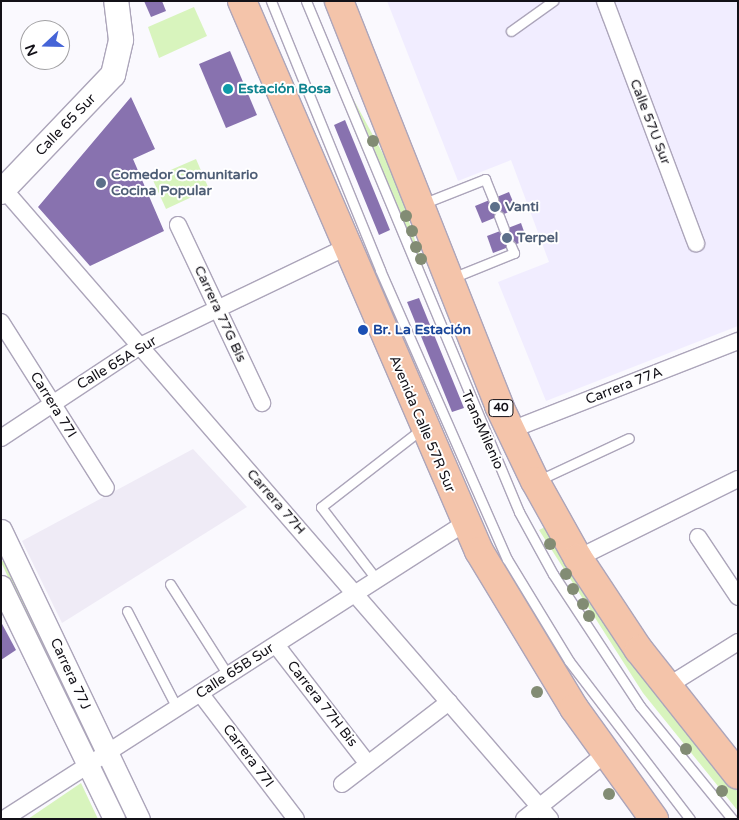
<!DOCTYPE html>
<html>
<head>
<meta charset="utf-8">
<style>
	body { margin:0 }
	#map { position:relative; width:739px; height:820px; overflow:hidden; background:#faf9fe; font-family:"Varela Round",sans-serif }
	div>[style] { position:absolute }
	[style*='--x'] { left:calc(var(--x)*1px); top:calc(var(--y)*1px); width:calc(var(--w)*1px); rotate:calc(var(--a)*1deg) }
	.industrial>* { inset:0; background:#f1edff }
	.built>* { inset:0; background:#efebf6 }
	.green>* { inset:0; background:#d8f4bd }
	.building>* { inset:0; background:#8872af }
	.roads { filter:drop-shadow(1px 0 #aca5ba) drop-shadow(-1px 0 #aca5ba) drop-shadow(0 1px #aca5ba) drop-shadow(0 -1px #aca5ba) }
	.service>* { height:9px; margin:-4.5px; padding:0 4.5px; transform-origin:4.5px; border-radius:4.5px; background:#fff }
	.minor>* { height:16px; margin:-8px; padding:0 8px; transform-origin:8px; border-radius:8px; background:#fff }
	.tertiary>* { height:21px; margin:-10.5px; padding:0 10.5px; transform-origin:10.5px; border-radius:10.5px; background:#fff }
	.secondary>* { height:24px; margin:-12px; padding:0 12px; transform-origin:12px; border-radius:12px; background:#fff }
	.trunk>* { height:28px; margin:-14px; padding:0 14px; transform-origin:14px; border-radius:14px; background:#f4c4aa }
	.trees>* { width:12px; height:12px; margin:-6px; border-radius:50%; background:#828c74 }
	.dots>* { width:14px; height:14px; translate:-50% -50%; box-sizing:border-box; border:2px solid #fff; border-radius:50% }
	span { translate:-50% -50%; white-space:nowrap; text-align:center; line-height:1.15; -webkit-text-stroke:4px #fff; paint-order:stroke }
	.shield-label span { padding:1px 4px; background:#fff; border:1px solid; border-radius:4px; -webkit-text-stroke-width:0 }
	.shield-label { font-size:12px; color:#131118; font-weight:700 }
	.culture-label { font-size:14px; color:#0d838f; font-weight:700 }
	.left { translate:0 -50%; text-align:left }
	.street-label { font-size:14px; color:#131118 }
	.service-label { font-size:14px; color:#4e5e75; font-weight:700 }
	.transit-label { font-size:14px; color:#164399; font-weight:700 }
	.frame { position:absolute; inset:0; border:2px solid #131118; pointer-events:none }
	.north { position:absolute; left:20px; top:20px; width:50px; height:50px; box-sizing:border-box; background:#fff; border:1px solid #a1a0a3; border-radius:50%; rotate:249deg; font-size:14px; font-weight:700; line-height:20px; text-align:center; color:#131118 }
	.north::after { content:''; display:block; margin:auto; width:18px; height:22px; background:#4564d7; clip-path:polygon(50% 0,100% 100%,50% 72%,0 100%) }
</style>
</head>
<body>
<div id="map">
	<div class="industrial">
		<div style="clip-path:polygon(387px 1px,738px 1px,738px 326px,546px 401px,498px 282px,549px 262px,511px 160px,458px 181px)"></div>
	</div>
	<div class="built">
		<div style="clip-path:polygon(193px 449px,247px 507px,62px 623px,22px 541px)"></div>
	</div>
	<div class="green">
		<div style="clip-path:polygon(194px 7px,207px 36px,159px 58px,148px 27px)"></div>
		<div style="clip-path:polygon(350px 93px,394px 174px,431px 291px)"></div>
		<div style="clip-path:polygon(196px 159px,209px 189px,166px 209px,152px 178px)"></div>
		<div style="clip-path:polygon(549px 525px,709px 759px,738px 792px,738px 811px,643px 693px,539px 530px)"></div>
		<div style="clip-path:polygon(9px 557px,96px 742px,87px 745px,1px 562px)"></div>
		<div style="clip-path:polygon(81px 783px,98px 819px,28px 819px)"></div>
	</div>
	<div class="building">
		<div style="clip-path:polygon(144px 1px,162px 1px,166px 11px,151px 17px)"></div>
		<div style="clip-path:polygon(230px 51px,257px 115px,226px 128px,199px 64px)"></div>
		<div style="clip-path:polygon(131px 97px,155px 149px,133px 159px,164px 231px,90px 266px,38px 207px)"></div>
		<div style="clip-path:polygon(345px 120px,390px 230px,379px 235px,334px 125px)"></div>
		<div style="clip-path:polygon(509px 192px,516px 209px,482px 223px,475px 206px)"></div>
		<div style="clip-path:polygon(521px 223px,527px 240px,493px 253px,487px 236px)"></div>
		<div style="clip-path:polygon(419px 298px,464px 408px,452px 412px,407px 302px)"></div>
		<div style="clip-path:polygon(1px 622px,16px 650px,1px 660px)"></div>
	</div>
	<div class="roads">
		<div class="service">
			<div style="--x:271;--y:1;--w:290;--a:67.9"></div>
			<div style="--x:380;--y:270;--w:316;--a:66.3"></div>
			<div style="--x:507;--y:559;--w:119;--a:58.7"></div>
			<div style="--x:569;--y:661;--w:199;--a:52.6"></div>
			<div style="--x:306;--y:1;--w:554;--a:67.37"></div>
			<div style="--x:519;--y:512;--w:71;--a:61.3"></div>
			<div style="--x:553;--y:574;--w:158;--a:56.6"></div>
			<div style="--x:640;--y:706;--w:146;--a:50.8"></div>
			<div style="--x:511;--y:31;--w:52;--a:-35.5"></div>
			<div style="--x:422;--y:204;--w:68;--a:-21.6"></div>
			<div style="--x:485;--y:179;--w:22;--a:68"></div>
			<div style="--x:499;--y:216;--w:14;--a:69"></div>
			<div style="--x:452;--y:278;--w:67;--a:-22"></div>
			<div style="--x:514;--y:253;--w:8;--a:-113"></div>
			<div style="--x:539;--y:480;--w:99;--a:-25"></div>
			<div style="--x:377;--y:580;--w:92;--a:-127.5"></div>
			<div style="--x:321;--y:507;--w:129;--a:-37.8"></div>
			<div style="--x:170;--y:584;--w:108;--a:57.5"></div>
			<div style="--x:127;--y:611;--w:109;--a:62.7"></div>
		</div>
		<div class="minor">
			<div style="--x:605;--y:1;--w:259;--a:69.4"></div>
			<div style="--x:1;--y:186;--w:838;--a:49.06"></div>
			<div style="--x:178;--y:225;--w:197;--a:64.7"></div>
			<div style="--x:1;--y:322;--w:196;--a:57.7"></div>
			<div style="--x:511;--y:430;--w:244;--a:-21.4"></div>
			<div style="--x:1;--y:438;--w:167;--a:-33.5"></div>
			<div style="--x:140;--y:346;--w:229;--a:-25.6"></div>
			<div style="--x:698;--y:537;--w:72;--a:56.3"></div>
			<div style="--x:578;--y:558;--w:178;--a:-26.3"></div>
			<div style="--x:276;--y:645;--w:150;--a:52.3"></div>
			<div style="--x:666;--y:687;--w:85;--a:-32"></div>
			<div style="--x:200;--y:693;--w:158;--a:52.7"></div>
			<div style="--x:342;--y:784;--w:135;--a:-37.5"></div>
			<div style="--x:4;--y:819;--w:548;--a:-32.7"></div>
			<div style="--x:524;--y:819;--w:104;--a:-38.7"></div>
		</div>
		<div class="tertiary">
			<div style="--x:1;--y:530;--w:320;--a:64.5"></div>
			<div style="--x:1;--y:586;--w:259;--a:64.1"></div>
		</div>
		<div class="secondary">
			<div style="--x:1;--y:192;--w:162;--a:-46.3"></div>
			<div style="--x:113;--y:75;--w:36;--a:-77"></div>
			<div style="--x:121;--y:40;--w:39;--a:-97"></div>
		</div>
		<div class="trunk">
			<div style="--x:242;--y:1;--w:599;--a:66.69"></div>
			<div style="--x:479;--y:551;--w:184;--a:58.8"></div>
			<div style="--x:574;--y:708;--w:137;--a:54.2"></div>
			<div style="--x:339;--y:1;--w:435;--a:68.4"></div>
			<div style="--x:499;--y:406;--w:83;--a:64.4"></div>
			<div style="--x:535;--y:481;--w:88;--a:60.8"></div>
			<div style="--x:578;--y:558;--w:110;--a:56.5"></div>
			<div style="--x:639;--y:650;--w:159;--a:51.6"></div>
		</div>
	</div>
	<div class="trees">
		<div style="left:373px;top:141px"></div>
		<div style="left:406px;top:216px"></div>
		<div style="left:412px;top:231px"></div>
		<div style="left:416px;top:247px"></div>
		<div style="left:421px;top:259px"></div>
		<div style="left:550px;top:544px"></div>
		<div style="left:566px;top:574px"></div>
		<div style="left:573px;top:589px"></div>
		<div style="left:583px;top:604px"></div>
		<div style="left:589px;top:616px"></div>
		<div style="left:537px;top:692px"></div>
		<div style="left:686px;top:749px"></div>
		<div style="left:722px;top:791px"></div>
		<div style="left:609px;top:794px"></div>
	</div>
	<div class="dots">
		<div style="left:228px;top:89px;background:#0f9aa8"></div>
		<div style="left:101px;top:183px;background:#5c6f8a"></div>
		<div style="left:495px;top:207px;background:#5c6f8a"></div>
		<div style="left:507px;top:238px;background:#5c6f8a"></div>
		<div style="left:363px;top:330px;background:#1a4fb4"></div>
	</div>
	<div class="shield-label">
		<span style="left:501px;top:408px">40</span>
	</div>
	<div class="culture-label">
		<span class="left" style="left:238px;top:89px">Estación Bosa</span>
	</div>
	<div class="street-label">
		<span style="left:650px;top:122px;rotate:69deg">Calle 57U Sur</span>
		<span style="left:66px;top:125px;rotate:-46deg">Calle 65 Sur</span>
		<span style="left:220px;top:314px;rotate:65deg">Carrera 77G Bis</span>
		<span style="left:117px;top:363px;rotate:-31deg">Calle 65A Sur</span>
		<span style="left:624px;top:386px;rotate:-21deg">Carrera 77A</span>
		<span style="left:53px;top:405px;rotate:58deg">Carrera 77I</span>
		<span style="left:422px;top:424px;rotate:67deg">Avenida Calle 57R Sur</span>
		<span style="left:482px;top:430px;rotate:66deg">TransMilenio</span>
		<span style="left:276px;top:502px;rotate:49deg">Carrera 77H</span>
		<span style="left:235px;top:671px;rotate:-33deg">Calle 65B Sur</span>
		<span style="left:70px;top:674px;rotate:65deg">Carrera 77J</span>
		<span style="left:322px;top:704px;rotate:52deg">Carrera 77H Bis</span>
		<span style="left:248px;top:756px;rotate:53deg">Carrera 77I</span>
	</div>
	<div class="service-label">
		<span class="left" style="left:111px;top:183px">Comedor Comunitario<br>Cocina Popular</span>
		<span class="left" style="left:505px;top:207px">Vanti</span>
		<span class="left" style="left:517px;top:238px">Terpel</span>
	</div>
	<div class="transit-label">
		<span class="left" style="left:373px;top:330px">Br. La Estación</span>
	</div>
	<div class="frame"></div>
	<div class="north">N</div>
</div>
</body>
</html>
